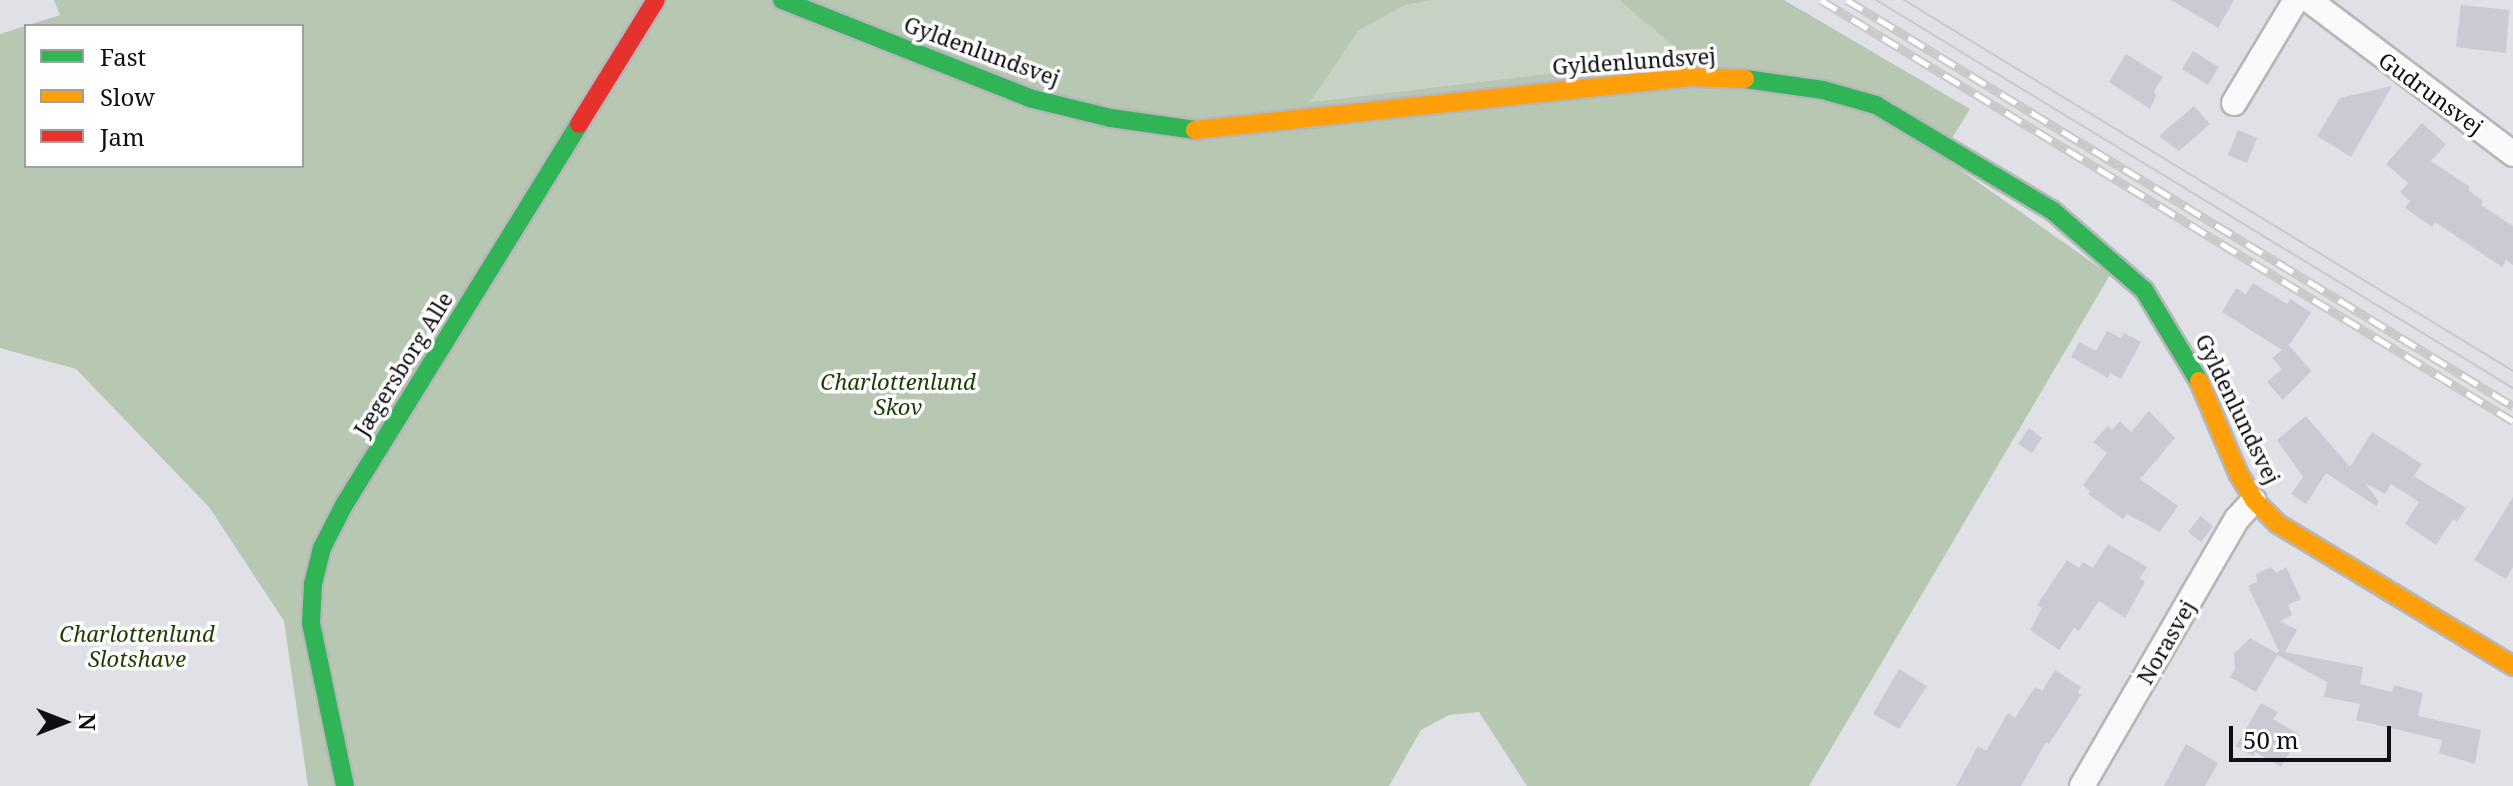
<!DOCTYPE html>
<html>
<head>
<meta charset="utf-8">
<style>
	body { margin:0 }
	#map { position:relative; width:2513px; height:786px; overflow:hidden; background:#e0e1e6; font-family:"Noto Serif",serif }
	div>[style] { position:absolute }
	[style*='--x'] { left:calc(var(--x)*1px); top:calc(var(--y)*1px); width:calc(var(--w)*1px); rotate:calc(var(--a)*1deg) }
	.green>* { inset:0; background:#c7d2c4 }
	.forest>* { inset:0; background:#b7c7b2 }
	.building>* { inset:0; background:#cacad5 }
	.roads { filter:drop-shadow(2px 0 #b6b7bb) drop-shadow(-2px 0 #b6b7bb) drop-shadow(0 2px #b6b7bb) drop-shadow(0 -2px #b6b7bb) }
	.street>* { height:24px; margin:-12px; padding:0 12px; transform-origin:12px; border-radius:12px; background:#fafafb }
	.fast>* { height:18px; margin:-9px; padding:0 9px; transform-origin:9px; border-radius:9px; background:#30b455 }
	.slow>* { height:18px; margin:-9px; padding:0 9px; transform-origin:9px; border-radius:9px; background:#ff9f0a }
	.jam>* { height:18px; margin:-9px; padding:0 9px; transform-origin:9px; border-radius:9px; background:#e5322d }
	.tram>* { height:2px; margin:-1px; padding:0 1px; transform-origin:1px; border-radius:1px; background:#c9c9cb }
	.rail>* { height:9px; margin-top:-4.5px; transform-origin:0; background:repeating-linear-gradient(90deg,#fff 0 18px,#c9c9cb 0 36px); box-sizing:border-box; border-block:2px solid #c9c9cb }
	span { translate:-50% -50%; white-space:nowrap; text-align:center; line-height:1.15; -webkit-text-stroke:7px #fff; paint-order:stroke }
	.street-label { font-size:22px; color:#0f0f13 }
	.park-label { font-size:22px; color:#1c3f01; font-style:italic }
	.legend { position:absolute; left:24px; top:24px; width:280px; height:144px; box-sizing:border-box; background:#fff; border:2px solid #9f9fa1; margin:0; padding:10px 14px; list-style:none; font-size:24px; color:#0f0f13 }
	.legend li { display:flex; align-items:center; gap:16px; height:40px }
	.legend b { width:40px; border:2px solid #9f9fa1 }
	.north { position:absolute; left:24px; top:682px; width:80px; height:80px; -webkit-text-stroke:6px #fff; paint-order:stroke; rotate:90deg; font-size:22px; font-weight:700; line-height:32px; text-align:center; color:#0f0f13 }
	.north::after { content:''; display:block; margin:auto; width:28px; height:36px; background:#0f0f13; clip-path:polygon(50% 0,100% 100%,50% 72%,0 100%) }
	.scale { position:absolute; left:2229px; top:726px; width:162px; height:36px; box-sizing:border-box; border:4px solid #0f0f13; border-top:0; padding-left:10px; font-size:24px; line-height:28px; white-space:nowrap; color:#0f0f13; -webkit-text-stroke:6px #fff; paint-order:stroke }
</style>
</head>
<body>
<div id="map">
	<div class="green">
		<div style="clip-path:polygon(1434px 0,1619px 0,1688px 57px,1309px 102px,1358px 31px,1405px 5px)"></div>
	</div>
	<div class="forest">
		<div style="clip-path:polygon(evenodd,54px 0,1434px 0,1405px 5px,1358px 31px,1310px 102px,1687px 57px,1619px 0,1784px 0,1970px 109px,1941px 156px,2110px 275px,1809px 786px,1527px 786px,1479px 712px,1449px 715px,1421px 730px,1389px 786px,308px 786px,284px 621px,209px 507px,76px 369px,0 348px,0 34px,60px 15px,54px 0,26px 26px,302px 26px,302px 166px,26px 166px,26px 26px)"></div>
	</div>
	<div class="building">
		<div style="clip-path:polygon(2171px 0,2234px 0,2218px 28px)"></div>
		<div style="clip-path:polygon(2461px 5px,2509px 10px,2506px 53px,2456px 47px)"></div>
		<div style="clip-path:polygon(2193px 51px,2219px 67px,2208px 85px,2182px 69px)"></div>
		<div style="clip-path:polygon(2126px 54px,2163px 77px,2154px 91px,2156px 96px,2150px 109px,2109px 82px)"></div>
		<div style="clip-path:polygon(2392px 86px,2351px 157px,2317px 136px,2340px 98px)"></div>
		<div style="clip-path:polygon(2194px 106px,2210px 124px,2179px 151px,2159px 136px)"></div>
		<div style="clip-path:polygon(2422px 123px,2446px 144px,2431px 161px,2470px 187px,2468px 190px,2483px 201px,2481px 205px,2513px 226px,2513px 265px,2506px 260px,2502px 267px,2435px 222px,2432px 227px,2405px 208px,2410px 201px,2400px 192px,2408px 183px,2386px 164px)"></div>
		<div style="clip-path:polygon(2238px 130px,2257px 138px,2247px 163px,2228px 155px)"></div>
		<div style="clip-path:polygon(2253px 283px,2287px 304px,2291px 299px,2311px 313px,2289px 345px,2311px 371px,2283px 400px,2267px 382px,2282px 369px,2272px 358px,2282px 350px,2222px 312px,2236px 288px,2246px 294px)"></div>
		<div style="clip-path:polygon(2107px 331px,2121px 338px,2124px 333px,2141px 342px,2121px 379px,2110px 373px,2108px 378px,2071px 357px,2079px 342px,2096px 351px)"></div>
		<div style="clip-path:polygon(2149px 411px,2175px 438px,2140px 479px,2178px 506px,2160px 532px,2127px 514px,2123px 519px,2088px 494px,2090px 491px,2083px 485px,2107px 453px,2093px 442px,2108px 426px,2112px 430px,2120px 421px,2131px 432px)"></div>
		<div style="clip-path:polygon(2306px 416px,2350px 467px,2372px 432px,2422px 464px,2414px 476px,2466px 508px,2457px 522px,2453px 519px,2436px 545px,2405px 524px,2419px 502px,2391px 484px,2385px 494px,2365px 483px,2379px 502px,2376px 506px,2326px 473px,2306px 504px,2291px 494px,2303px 477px,2277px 440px)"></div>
		<div style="clip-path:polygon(2029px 428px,2042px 438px,2032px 453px,2018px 444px)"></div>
		<div style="clip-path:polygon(2513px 497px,2513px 567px,2506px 579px,2474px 560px)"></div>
		<div style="clip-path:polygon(2200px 516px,2213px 526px,2201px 542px,2188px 532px)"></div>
		<div style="clip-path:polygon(2108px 544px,2147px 567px,2140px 578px,2145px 582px,2125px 618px,2099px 601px,2079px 631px,2074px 628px,2059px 650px,2030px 630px,2042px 608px,2037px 605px,2067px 560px,2079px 568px,2083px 562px,2093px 568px)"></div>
		<div style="clip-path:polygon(2271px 567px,2276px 573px,2286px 567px,2301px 599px,2288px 605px,2292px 615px,2280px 621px,2297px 630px,2285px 652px,2363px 667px,2360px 684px,2392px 692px,2394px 685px,2423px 693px,2418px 716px,2481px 730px,2475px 764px,2439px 753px,2442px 740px,2356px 720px,2360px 704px,2324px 697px,2327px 682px,2276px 654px,2279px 651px,2248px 586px,2257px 582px,2256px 574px)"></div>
		<div style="clip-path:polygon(2250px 638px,2278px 654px,2256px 692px,2230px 677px,2235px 669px,2234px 654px)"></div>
		<div style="clip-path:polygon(1899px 669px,1927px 686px,1899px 729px,1873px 714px)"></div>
		<div style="clip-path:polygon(2055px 670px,2081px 687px,2078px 692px,2081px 695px,2049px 744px,2046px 742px,2021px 786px,1956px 786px,1978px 746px,1986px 751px,2008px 713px,2015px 718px,2035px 687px,2042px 691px)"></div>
		<div style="clip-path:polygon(2261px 703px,2278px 712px,2273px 719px,2300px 735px,2281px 767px,2255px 752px,2253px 756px,2236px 746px)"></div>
		<div style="clip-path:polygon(2186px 744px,2218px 763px,2205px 786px,2164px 786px)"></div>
	</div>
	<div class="roads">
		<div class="street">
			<div style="--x:2309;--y:0;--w:256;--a:37"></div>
			<div style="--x:2234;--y:103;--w:120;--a:-59"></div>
			<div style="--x:2082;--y:786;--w:309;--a:-59.9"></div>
			<div style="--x:2237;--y:519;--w:25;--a:-48"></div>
		</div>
		<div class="fast">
			<div style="--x:782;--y:0;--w:266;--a:21.6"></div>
			<div style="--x:1029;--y:98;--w:84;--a:13.7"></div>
			<div style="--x:1111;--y:118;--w:85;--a:8.1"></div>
			<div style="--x:1745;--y:79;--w:79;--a:8"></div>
			<div style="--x:1823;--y:90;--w:55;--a:15.8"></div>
			<div style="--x:1876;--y:105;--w:206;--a:30.9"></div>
			<div style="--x:2053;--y:211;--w:121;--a:41"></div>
			<div style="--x:2144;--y:290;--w:106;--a:58.9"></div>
			<div style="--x:345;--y:786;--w:167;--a:-101.8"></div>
			<div style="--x:311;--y:623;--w:39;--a:-87"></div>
			<div style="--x:313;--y:584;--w:37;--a:-76"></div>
			<div style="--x:322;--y:548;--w:48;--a:-62.9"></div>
			<div style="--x:344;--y:505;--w:448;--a:-58.3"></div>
		</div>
		<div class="slow">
			<div style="--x:1195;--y:130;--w:497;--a:-6.1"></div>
			<div style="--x:1689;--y:77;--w:56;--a:2"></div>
			<div style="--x:2199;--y:381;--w:100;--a:67"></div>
			<div style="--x:2238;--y:473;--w:31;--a:59"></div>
			<div style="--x:2254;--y:500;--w:34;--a:45"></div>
			<div style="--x:2278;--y:524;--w:275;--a:31.1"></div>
		</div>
		<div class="jam">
			<div style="--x:579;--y:124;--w:146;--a:-58.2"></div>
		</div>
	</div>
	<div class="tram">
		<div style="--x:1876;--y:0;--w:746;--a:31.35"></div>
		<div style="--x:1904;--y:0;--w:713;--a:31.35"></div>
	</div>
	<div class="rail">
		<div style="--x:1821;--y:0;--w:810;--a:31.32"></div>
		<div style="--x:1847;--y:0;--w:780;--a:31.37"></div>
	</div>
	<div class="street-label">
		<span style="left:982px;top:51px;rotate:20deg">Gyldenlundsvej</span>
		<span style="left:1634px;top:61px;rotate:-4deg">Gyldenlundsvej</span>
		<span style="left:2431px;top:93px;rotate:36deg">Gudrunsvej</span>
		<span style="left:403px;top:364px;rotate:-58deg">Jægersborg Alle</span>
		<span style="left:2238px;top:409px;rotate:64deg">Gyldenlundsvej</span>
		<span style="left:2166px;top:642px;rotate:-60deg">Norasvej</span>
	</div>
	<div class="park-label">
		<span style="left:898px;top:394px">Charlottenlund<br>Skov</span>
		<span style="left:137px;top:646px">Charlottenlund<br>Slotshave</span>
	</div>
	<ul class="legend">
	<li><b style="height:10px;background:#30b455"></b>Fast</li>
	<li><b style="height:10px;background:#ff9f0a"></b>Slow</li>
	<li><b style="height:10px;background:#e5322d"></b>Jam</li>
	</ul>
	<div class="north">N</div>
	<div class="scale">50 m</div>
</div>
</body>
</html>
